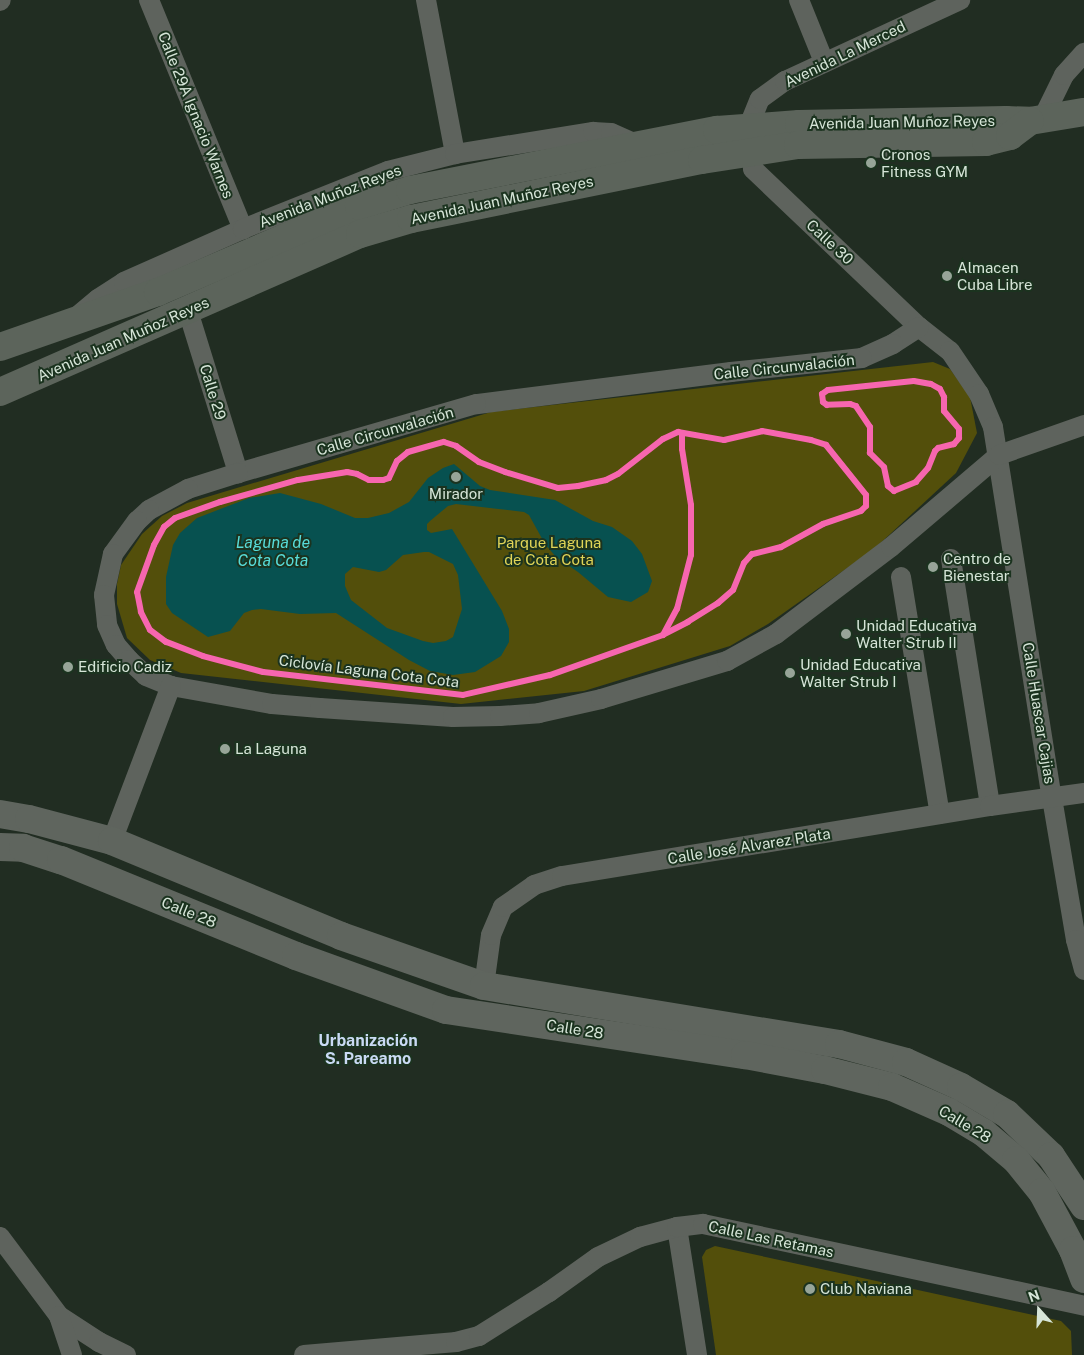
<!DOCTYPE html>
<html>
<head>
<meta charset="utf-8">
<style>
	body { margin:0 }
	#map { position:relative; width:1084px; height:1355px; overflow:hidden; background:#212d22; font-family:"Public Sans",sans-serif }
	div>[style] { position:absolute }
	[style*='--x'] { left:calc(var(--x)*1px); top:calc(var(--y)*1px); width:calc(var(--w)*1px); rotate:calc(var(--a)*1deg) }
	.green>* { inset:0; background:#534f0b }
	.water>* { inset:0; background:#075150 }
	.minor>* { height:20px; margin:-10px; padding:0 10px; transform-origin:10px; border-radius:10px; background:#5e635d }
	.secondary>* { height:28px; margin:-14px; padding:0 14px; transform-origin:14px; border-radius:14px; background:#5f655e }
	.primary>* { height:28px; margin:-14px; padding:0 14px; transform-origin:14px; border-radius:14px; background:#5c645b }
	.cycleway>* { height:6px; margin:-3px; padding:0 3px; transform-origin:3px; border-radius:3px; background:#f766af }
	.dots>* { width:14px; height:14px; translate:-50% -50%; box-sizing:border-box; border:2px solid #1b331f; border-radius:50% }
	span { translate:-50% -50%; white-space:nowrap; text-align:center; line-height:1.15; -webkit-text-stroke:4px #1b331f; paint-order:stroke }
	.street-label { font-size:15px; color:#d6e5d8 }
	.poi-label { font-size:15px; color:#d6e5d8 }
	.left { translate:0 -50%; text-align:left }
	.park-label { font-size:15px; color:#e0d457 }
	.water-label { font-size:16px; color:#57dcd9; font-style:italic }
	.neighbourhood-label { font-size:16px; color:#cadaf4; font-weight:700 }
	.north { position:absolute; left:1014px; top:1285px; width:50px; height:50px; -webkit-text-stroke:4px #1b331f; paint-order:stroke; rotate:340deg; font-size:14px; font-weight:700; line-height:20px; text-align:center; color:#d6e5d8 }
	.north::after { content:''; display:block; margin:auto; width:18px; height:22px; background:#d6e5d8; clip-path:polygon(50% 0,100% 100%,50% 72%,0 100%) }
</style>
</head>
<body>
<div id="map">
	<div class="green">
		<div style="clip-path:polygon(933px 362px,950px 369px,970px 397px,977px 433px,956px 473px,874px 549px,768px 624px,730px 646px,584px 691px,461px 704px,181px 673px,150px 660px,127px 638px,117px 604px,117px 584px,121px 565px,142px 534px,162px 516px,187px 503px,491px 412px)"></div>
		<div style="clip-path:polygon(715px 1246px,1061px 1321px,1071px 1331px,1072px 1355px,716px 1355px,702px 1257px,706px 1250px)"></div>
	</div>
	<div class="water">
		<div style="clip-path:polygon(evenodd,454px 464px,480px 486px,490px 490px,555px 500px,593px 521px,612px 527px,632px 541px,642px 554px,652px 581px,648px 592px,631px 602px,608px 597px,578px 572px,556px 557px,545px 544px,529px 515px,524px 512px,456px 504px,448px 506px,430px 521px,427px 524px,427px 530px,431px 533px,452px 529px,502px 611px,509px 629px,509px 642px,501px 656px,475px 672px,453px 675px,430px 671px,409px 660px,336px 613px,300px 614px,261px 609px,252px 610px,244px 613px,230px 631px,208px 637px,172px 613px,166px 604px,166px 577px,173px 545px,180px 533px,197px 518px,249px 498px,280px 493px,321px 504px,355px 518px,368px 518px,389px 513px,409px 502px,428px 478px,443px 468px,454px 464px,424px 552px,429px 552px,453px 564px,458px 575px,462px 609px,453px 637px,446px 641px,433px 643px,423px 641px,387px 628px,351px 600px,345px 586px,345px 574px,353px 567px,379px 572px,386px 570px,403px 555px,424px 552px)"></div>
	</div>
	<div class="minor">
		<div style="--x:149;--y:0;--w:248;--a:67.7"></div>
		<div style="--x:426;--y:0;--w:157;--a:79.3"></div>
		<div style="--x:799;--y:0;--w:67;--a:68"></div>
		<div style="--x:0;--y:1;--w:1;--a:-45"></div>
		<div style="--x:1042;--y:120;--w:50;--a:-63.9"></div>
		<div style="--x:1064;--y:75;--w:30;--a:-48"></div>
		<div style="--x:748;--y:128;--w:31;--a:-68"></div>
		<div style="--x:760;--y:99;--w:31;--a:-36"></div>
		<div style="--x:785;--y:81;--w:193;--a:-24.8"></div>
		<div style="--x:751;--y:152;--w:17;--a:83"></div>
		<div style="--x:753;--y:169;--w:229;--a:43.6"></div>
		<div style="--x:919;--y:327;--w:39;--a:38"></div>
		<div style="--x:950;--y:351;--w:52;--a:56"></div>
		<div style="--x:979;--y:394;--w:36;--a:67"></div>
		<div style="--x:993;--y:427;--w:376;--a:81"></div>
		<div style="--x:1052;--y:798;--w:144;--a:80.4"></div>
		<div style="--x:1076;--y:940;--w:31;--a:75"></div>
		<div style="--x:188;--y:311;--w:170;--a:72.8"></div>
		<div style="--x:80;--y:314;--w:23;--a:-40"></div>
		<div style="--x:98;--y:299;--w:31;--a:-33"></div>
		<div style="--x:124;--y:282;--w:130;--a:-24"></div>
		<div style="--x:243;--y:229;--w:156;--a:-21.8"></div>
		<div style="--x:388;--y:171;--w:69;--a:-14.2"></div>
		<div style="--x:455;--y:154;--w:140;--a:-9.1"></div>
		<div style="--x:593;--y:132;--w:18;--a:3"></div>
		<div style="--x:611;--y:133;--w:27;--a:24"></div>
		<div style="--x:919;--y:327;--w:31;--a:147"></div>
		<div style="--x:893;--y:344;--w:34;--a:156"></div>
		<div style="--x:862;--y:358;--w:132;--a:173.9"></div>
		<div style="--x:731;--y:372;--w:257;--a:172.8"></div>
		<div style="--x:476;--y:404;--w:248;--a:163.8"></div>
		<div style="--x:238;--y:473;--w:52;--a:162.3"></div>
		<div style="--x:188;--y:489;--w:44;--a:151.7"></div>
		<div style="--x:149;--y:510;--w:16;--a:137"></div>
		<div style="--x:137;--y:521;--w:41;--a:126"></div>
		<div style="--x:113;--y:554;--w:42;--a:102.4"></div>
		<div style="--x:104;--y:595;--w:30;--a:84"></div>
		<div style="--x:107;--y:625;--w:22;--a:66"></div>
		<div style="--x:116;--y:645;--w:20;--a:49"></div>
		<div style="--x:129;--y:660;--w:23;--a:43"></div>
		<div style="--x:146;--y:676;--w:27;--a:22"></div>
		<div style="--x:171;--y:686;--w:103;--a:10.1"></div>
		<div style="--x:272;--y:704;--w:48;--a:4.8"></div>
		<div style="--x:320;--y:708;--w:133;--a:3.9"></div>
		<div style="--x:453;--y:717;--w:47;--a:-1.2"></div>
		<div style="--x:500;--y:716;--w:39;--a:-4"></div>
		<div style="--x:539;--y:713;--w:64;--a:-12.7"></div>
		<div style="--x:601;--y:699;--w:132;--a:-16.8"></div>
		<div style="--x:727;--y:661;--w:56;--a:-28.9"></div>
		<div style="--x:776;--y:634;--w:144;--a:-37.1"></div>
		<div style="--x:891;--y:547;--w:142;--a:-40.4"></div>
		<div style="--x:999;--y:455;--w:90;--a:-19.4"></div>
		<div style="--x:951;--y:559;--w:250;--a:81"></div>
		<div style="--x:901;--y:577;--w:240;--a:80.7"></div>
		<div style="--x:112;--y:841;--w:166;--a:-69.2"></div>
		<div style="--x:484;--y:986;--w:51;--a:-82.2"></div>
		<div style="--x:491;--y:935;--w:30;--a:-67"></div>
		<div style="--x:503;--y:907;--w:38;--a:-35"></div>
		<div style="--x:534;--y:885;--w:29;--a:-18"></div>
		<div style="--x:562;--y:876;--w:434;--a:-9.3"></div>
		<div style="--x:990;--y:806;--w:95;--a:-7.9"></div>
		<div style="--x:677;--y:1227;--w:130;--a:81.1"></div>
		<div style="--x:0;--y:1237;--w:99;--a:53.2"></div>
		<div style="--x:59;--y:1316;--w:48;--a:33"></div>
		<div style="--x:99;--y:1342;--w:30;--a:26"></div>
		<div style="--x:59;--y:1316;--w:41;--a:71.6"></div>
		<div style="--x:304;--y:1355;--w:153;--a:-4.9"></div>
		<div style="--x:456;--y:1342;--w:24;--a:-15"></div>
		<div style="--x:479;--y:1336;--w:83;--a:-32.2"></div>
		<div style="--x:549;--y:1292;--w:60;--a:-35.5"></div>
		<div style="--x:598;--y:1257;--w:47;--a:-25.5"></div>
		<div style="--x:640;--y:1237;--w:38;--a:-15"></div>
		<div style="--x:677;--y:1227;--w:26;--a:-7"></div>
		<div style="--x:703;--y:1224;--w:390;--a:12.1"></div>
	</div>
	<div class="secondary">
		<div style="--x:0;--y:814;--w:29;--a:10"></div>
		<div style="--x:29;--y:819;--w:86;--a:14.8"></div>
		<div style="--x:112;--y:841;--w:248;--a:22.5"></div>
		<div style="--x:341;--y:936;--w:151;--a:19.3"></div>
		<div style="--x:484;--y:986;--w:360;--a:9.3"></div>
		<div style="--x:839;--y:1044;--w:69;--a:15"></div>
		<div style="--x:906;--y:1062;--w:60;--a:24.4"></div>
		<div style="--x:961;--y:1087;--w:53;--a:30.4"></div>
		<div style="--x:1007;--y:1114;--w:61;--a:43.7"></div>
		<div style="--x:1051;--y:1156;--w:60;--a:56.6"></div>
		<div style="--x:0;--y:847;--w:23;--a:2"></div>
		<div style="--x:23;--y:848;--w:40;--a:18"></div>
		<div style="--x:61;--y:860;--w:254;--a:22.2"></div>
		<div style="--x:296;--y:956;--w:159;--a:19.8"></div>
		<div style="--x:446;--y:1010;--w:302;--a:8.6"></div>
		<div style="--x:745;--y:1055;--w:81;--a:10.6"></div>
		<div style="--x:825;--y:1070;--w:69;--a:14.2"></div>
		<div style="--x:892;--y:1087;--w:62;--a:23.7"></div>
		<div style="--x:949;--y:1112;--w:41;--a:31"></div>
		<div style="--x:984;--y:1133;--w:42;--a:40.2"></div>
		<div style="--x:1016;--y:1160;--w:41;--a:50.9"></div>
		<div style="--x:1042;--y:1192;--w:66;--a:61.9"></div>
		<div style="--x:1073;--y:1250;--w:31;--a:69"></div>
	</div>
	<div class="primary">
		<div style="--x:0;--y:347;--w:167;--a:-19.2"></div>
		<div style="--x:158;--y:292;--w:219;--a:-23.2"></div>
		<div style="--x:359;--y:206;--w:53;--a:-17.4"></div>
		<div style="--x:410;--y:190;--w:313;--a:-11.1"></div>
		<div style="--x:717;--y:130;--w:82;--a:-4.2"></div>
		<div style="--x:799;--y:124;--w:207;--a:-1.1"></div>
		<div style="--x:1006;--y:120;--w:24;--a:2"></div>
		<div style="--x:1030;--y:121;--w:55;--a:-9.5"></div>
		<div style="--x:0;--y:392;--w:393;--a:-23.7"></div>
		<div style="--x:360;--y:234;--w:53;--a:-16.4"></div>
		<div style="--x:411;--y:219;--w:297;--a:-11.5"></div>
		<div style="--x:702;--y:160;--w:97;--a:-8.9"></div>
		<div style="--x:798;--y:145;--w:188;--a:-0.9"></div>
		<div style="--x:986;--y:142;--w:25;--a:-14"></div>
		<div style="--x:1010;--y:136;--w:25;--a:-37"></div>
	</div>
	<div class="cycleway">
		<div style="--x:914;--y:381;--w:17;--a:10"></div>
		<div style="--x:931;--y:384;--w:10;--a:29"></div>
		<div style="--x:940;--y:389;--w:9;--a:63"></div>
		<div style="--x:944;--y:397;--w:14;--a:90"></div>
		<div style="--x:944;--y:411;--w:23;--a:50"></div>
		<div style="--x:959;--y:429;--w:9;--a:90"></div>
		<div style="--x:959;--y:438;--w:8;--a:130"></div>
		<div style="--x:954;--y:444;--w:16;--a:166"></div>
		<div style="--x:938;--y:448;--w:4;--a:135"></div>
		<div style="--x:935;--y:451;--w:18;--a:112"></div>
		<div style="--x:928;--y:468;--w:18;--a:131"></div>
		<div style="--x:916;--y:482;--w:24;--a:158"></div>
		<div style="--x:894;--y:491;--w:8;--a:-140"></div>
		<div style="--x:888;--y:486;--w:19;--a:-102"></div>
		<div style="--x:884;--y:467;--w:20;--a:-135"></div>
		<div style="--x:870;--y:453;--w:26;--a:-90"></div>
		<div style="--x:870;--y:427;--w:25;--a:-124"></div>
		<div style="--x:856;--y:406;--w:6;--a:-162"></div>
		<div style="--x:850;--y:404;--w:23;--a:178"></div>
		<div style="--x:827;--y:405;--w:5;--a:-143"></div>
		<div style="--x:823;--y:402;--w:8;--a:-97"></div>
		<div style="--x:822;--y:394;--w:7;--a:-34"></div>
		<div style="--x:828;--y:390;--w:86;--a:-6"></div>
		<div style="--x:762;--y:431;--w:50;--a:10.4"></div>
		<div style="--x:811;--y:440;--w:16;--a:18"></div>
		<div style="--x:826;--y:445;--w:64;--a:51.3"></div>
		<div style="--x:866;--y:495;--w:11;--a:90"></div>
		<div style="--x:866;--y:506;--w:7;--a:135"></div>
		<div style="--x:861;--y:511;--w:40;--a:161.1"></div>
		<div style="--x:823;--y:524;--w:48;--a:151.3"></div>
		<div style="--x:781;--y:547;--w:30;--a:166"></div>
		<div style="--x:752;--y:554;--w:12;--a:132"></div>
		<div style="--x:744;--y:563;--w:29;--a:112"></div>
		<div style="--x:733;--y:590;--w:20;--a:139"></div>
		<div style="--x:718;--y:603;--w:36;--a:148"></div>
		<div style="--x:688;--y:622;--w:28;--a:153"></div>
		<div style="--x:663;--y:635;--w:120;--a:160.5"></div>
		<div style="--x:550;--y:675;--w:89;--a:167.1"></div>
		<div style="--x:463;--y:695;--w:201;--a:-173.4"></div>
		<div style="--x:263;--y:672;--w:62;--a:-165.1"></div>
		<div style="--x:203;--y:656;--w:40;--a:-159"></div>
		<div style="--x:166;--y:642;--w:20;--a:-143"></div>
		<div style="--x:150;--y:630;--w:20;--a:-117"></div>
		<div style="--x:141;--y:612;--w:20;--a:-101"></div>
		<div style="--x:137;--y:592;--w:50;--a:-70.1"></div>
		<div style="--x:154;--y:545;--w:21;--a:-61"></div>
		<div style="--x:164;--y:527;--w:14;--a:-39"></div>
		<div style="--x:175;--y:518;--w:48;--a:-19.6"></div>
		<div style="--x:220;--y:502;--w:81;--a:-15.8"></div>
		<div style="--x:298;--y:480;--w:50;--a:-9.3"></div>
		<div style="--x:347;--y:472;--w:10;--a:11"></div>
		<div style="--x:357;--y:474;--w:13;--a:27"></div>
		<div style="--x:369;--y:480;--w:14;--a:0"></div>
		<div style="--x:383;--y:480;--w:6;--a:-18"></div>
		<div style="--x:389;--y:478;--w:19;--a:-65"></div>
		<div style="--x:397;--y:461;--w:14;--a:-39"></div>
		<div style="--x:408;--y:452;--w:37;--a:-16"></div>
		<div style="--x:444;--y:442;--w:13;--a:18"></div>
		<div style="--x:456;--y:446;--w:28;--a:35"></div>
		<div style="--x:479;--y:462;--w:28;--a:21"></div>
		<div style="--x:505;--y:472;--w:55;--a:16.8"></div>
		<div style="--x:558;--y:488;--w:20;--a:-6"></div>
		<div style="--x:578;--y:486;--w:29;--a:-12"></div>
		<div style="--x:606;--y:480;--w:13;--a:-27"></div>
		<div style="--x:618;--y:474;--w:57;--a:-37.9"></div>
		<div style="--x:663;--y:439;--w:17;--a:-25"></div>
		<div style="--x:678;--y:432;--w:47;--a:9.9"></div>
		<div style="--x:724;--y:440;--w:39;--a:-13"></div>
		<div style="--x:663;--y:635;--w:30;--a:-62"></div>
		<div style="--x:677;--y:609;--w:56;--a:-75.5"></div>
		<div style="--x:691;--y:555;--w:50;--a:-90"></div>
		<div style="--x:691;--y:505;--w:57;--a:-99.1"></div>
		<div style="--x:682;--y:449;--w:16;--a:-90"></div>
	</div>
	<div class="dots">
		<div style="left:871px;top:163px;background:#97a598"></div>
		<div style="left:947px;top:276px;background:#97a598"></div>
		<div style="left:456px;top:477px;background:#97a598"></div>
		<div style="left:933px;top:567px;background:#97a598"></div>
		<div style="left:846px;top:634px;background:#97a598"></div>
		<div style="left:68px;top:667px;background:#97a598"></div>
		<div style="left:790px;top:673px;background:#97a598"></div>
		<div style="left:225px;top:749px;background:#97a598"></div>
		<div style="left:810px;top:1289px;background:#97a598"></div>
	</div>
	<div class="street-label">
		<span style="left:845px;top:54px;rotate:-26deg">Avenida La Merced</span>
		<span style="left:196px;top:115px;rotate:68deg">Calle 29A Ignacio Warnes</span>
		<span style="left:902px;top:122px;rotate:-1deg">Avenida Juan Muñoz Reyes</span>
		<span style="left:330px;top:196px;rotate:-21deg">Avenida Muñoz Reyes</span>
		<span style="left:502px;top:200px;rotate:-12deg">Avenida Juan Muñoz Reyes</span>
		<span style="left:830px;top:242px;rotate:43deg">Calle 30</span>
		<span style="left:123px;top:339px;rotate:-24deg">Avenida Juan Muñoz Reyes</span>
		<span style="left:784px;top:367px;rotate:-6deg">Calle Circunvalación</span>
		<span style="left:213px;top:392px;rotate:73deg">Calle 29</span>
		<span style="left:385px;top:431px;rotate:-16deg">Calle Circunvalación</span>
		<span style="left:369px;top:671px;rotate:7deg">Ciclovía Laguna Cota Cota</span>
		<span style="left:1039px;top:713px;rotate:81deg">Calle Huascar Cajias</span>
		<span style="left:749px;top:846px;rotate:-9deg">Calle José Alvarez Plata</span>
		<span style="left:189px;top:912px;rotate:22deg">Calle 28</span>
		<span style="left:575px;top:1029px;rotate:9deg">Calle 28</span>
		<span style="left:965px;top:1124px;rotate:31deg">Calle 28</span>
		<span style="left:771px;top:1239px;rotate:12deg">Calle Las Retamas</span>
	</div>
	<div class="poi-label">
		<span class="left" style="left:881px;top:163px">Cronos<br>Fitness GYM</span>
		<span class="left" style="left:957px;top:276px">Almacen<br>Cuba Libre</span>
		<span style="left:456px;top:494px">Mirador</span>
		<span class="left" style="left:943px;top:567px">Centro de<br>Bienestar</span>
		<span class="left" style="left:856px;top:634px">Unidad Educativa<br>Walter Strub II</span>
		<span class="left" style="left:800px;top:673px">Unidad Educativa<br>Walter Strub I</span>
		<span class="left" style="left:78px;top:667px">Edificio Cadiz</span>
		<span class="left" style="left:235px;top:749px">La Laguna</span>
		<span class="left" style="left:820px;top:1289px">Club Naviana</span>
	</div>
	<div class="park-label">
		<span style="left:549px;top:551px">Parque Laguna<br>de Cota Cota</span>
	</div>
	<div class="water-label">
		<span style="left:273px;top:552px">Laguna de<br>Cota Cota</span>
	</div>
	<div class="neighbourhood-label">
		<span style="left:368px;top:1050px">Urbanización<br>S. Pareamo</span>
	</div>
	<div class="north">N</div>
</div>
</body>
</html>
